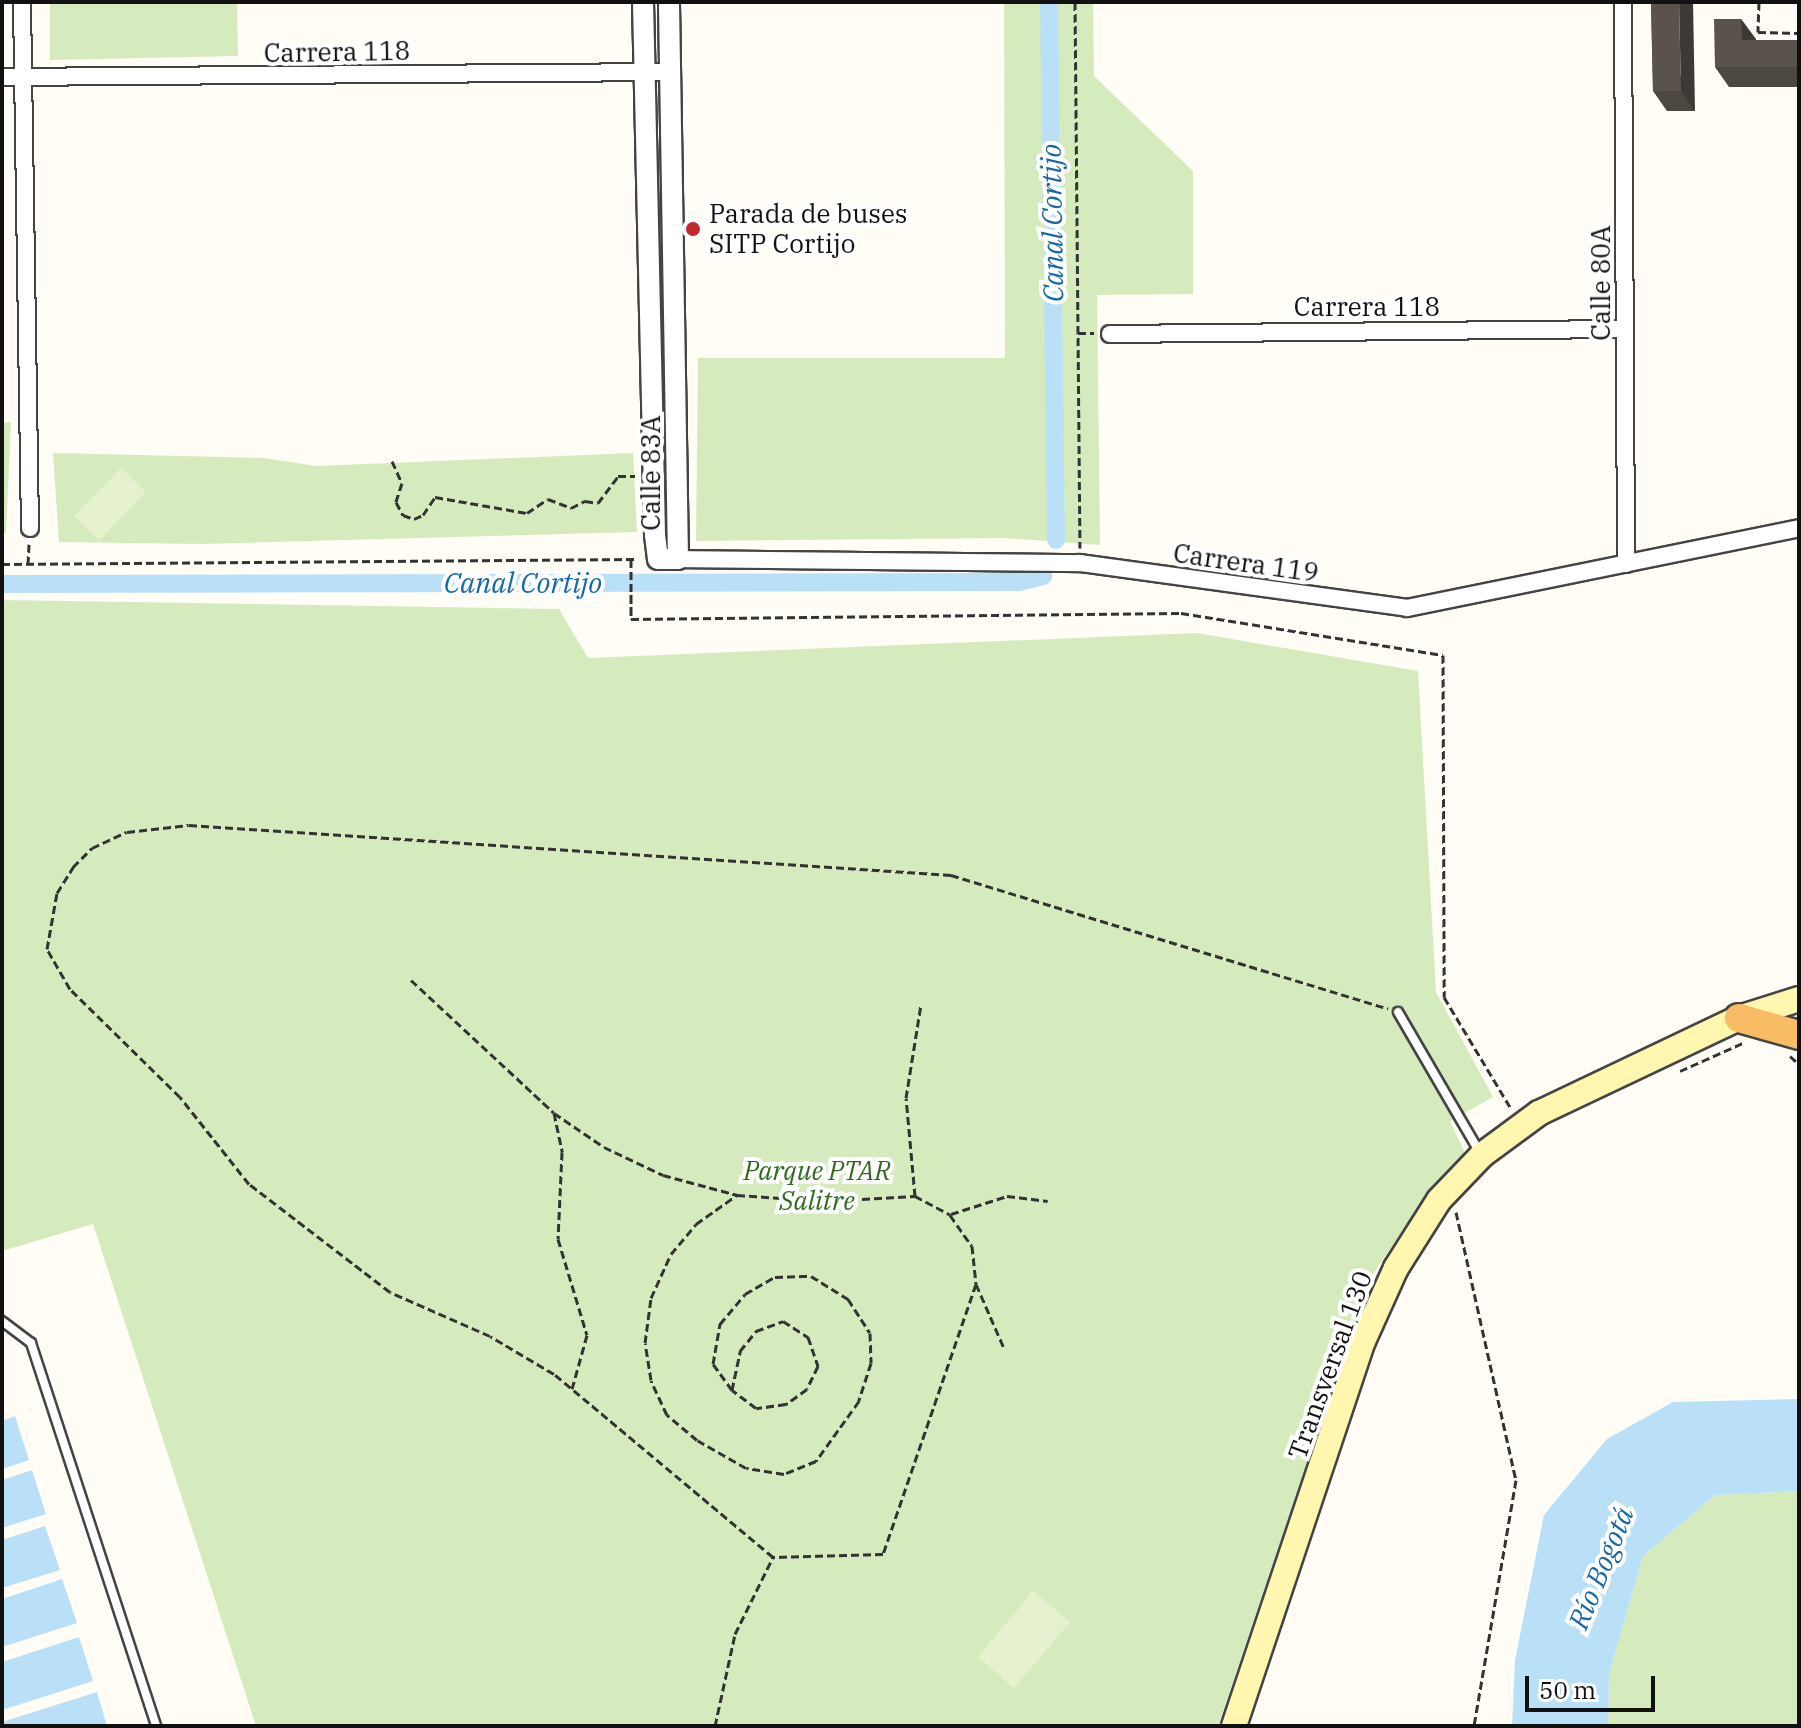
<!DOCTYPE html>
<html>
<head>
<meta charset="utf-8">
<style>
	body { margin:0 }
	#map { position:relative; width:1801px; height:1728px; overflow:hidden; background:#fffdf5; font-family:"IBM Plex Serif",serif }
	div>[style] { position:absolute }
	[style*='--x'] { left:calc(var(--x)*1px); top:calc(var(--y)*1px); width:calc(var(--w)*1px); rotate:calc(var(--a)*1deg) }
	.green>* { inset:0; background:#d5ebbd }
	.pitch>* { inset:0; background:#e6f2cf }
	.water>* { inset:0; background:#b9e0f7 }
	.canal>* { height:18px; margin:-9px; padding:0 9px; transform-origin:9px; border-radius:9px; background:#b9e0f7 }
	.path>* { height:3px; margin-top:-1.5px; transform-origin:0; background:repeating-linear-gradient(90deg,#333 0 8px,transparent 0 12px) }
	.roads { filter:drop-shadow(2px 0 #444) drop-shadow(-2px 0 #444) drop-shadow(0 2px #444) drop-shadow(0 -2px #444) }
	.service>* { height:8px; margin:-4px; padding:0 4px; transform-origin:4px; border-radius:4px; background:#fff }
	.minor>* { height:16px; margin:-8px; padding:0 8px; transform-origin:8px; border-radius:8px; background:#fff }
	.tertiary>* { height:20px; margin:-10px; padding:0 10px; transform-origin:10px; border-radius:10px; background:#fff }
	.secondary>* { height:24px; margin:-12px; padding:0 12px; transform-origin:12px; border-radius:12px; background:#fff6b0 }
	.trunk>* { height:28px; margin:-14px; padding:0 14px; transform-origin:14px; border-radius:14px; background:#f7bc64 }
	.wall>* { inset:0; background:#4d4742 }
	.shaded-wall>* { inset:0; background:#3f3936 }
	.building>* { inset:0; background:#5a524d }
	.dots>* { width:22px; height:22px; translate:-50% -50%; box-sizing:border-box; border:4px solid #fff; border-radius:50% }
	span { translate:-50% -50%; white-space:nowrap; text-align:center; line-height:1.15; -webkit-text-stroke:8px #fff; paint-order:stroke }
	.street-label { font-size:26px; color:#111 }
	.poi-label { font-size:26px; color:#111 }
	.left { translate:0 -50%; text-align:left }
	.park-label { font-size:26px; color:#2f6b1f; font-style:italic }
	.water-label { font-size:28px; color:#1768a6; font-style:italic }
	.frame { position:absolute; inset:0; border:4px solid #111; pointer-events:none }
	.scale { position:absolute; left:1525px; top:1676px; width:130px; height:36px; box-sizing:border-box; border:4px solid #111; border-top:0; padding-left:10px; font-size:24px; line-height:28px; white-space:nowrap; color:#111; -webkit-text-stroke:6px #fff; paint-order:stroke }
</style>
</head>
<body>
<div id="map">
	<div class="green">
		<div style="clip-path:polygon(50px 2px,237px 2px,238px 56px,50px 60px)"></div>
		<div style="clip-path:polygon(1004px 2px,1093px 2px,1094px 76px,1193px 171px,1193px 294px,1097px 295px,1100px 545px,1006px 538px,696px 541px,698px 358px,1005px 358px)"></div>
		<div style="clip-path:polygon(11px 422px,6px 533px,2px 533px,2px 423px)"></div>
		<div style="clip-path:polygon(53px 453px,263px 458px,317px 466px,633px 453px,637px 532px,202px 544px,59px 542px)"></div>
		<div style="clip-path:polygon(2px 600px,559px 609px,588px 658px,1197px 633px,1418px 671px,1436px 992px,1493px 1097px,1450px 1121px,1465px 1153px,1419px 1206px,1369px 1280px,1218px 1726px,256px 1726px,93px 1224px,2px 1251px)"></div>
		<div style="clip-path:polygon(1799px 1491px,1799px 1726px,1608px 1726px,1609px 1674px,1643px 1556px,1715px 1495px)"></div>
	</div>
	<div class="pitch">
		<div style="clip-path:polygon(121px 468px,146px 492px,99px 540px,74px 516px)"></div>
		<div style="clip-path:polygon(1033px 1591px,1070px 1622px,1014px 1688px,978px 1657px)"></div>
	</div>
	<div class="water">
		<div style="clip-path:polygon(1799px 1399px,1799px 1491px,1715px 1495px,1643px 1556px,1609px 1674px,1608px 1726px,1512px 1726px,1515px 1660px,1544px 1515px,1607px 1439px,1673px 1402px)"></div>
		<div style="clip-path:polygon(15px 1416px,29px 1460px,2px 1469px,2px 1421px)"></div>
		<div style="clip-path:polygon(32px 1470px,46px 1514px,2px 1528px,2px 1480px)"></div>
		<div style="clip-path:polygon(45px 1526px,60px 1570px,2px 1588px,2px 1540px)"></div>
		<div style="clip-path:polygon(62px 1579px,77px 1623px,2px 1647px,2px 1599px)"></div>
		<div style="clip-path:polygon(79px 1637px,93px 1681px,2px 1710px,2px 1662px)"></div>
		<div style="clip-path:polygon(97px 1692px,107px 1726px,2px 1726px,2px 1722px)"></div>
	</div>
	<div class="canal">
		<div style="--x:1049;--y:2;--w:538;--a:89.25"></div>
		<div style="--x:2;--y:584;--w:1017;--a:-0.11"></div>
		<div style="--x:1019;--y:582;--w:25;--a:-14"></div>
	</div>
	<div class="path">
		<div style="--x:1075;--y:2;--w:546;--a:89.48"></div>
		<div style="--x:1759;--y:2;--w:30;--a:92"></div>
		<div style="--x:1758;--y:32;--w:41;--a:1.4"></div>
		<div style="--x:1078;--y:333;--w:16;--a:0"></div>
		<div style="--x:392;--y:461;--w:24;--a:66"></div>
		<div style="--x:402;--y:483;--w:20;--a:108"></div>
		<div style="--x:396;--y:502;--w:15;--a:62"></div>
		<div style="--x:403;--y:515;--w:12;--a:20"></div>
		<div style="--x:414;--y:519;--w:10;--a:-24"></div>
		<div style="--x:423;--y:515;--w:22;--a:-56"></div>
		<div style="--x:435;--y:497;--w:93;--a:9.9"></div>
		<div style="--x:527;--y:513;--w:25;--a:-34"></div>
		<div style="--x:548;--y:499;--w:25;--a:21"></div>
		<div style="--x:571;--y:508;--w:16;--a:-27"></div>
		<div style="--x:585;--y:501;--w:13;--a:9"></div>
		<div style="--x:598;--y:503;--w:34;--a:-53"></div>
		<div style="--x:618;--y:476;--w:17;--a:0"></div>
		<div style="--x:631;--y:559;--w:60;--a:90"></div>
		<div style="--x:631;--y:619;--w:550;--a:-0.63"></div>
		<div style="--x:1181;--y:613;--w:265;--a:9.1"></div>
		<div style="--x:1443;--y:655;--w:342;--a:89.8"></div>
		<div style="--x:1444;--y:997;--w:128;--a:59"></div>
		<div style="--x:2;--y:564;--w:636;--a:-0.45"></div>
		<div style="--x:28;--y:564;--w:20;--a:-87"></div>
		<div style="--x:411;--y:980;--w:195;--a:42.9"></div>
		<div style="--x:554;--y:1113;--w:60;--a:34.2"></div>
		<div style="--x:604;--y:1147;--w:65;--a:25.4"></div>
		<div style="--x:663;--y:1175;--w:77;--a:15.1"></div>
		<div style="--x:1790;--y:1056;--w:12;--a:42"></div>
		<div style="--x:1680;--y:1071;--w:69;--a:-24"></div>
		<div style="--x:554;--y:1113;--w:40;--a:78"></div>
		<div style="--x:562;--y:1152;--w:87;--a:92.6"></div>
		<div style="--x:558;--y:1239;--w:100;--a:73.2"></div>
		<div style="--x:587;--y:1335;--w:56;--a:105.5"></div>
		<div style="--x:915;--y:1196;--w:98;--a:-95.2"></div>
		<div style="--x:906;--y:1098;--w:95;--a:-80.9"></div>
		<div style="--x:1456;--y:1212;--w:275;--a:77.4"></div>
		<div style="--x:1516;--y:1480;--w:250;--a:99.7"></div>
		<div style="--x:951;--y:1214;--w:59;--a:-17.8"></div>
		<div style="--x:1007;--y:1196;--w:41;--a:7"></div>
		<div style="--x:976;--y:1284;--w:70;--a:66.4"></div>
		<div style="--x:732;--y:1390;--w:40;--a:-78"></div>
		<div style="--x:740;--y:1351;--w:26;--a:-51"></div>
		<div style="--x:756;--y:1331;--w:29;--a:-20"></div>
		<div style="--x:783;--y:1321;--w:30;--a:33"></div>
		<div style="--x:808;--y:1337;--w:31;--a:71"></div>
		<div style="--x:818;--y:1366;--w:25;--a:116"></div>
		<div style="--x:807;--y:1389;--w:26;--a:144"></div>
		<div style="--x:786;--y:1404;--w:30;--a:172"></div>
		<div style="--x:756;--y:1408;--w:30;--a:-143"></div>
		<div style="--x:732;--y:1390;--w:32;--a:-126"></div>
		<div style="--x:713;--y:1364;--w:41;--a:-80.1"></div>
		<div style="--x:720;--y:1324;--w:39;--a:-50"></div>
		<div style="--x:745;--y:1294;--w:34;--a:-30"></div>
		<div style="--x:775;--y:1277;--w:36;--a:-2"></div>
		<div style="--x:811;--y:1276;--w:44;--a:31.9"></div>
		<div style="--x:848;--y:1299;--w:40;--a:57.1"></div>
		<div style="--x:870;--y:1333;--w:30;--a:88"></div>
		<div style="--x:871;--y:1363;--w:40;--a:108"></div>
		<div style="--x:859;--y:1401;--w:74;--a:125.6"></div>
		<div style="--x:816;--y:1461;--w:35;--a:158"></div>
		<div style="--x:784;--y:1474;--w:38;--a:-171"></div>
		<div style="--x:746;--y:1468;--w:56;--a:-150.3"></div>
		<div style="--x:697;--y:1440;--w:39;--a:-140"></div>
		<div style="--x:667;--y:1415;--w:38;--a:-115"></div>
		<div style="--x:651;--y:1380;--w:37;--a:-99"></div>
		<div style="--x:645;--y:1343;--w:45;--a:-82.4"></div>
		<div style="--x:651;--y:1298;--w:48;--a:-65.6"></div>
		<div style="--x:671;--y:1254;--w:39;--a:-50"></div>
		<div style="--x:696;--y:1224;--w:50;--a:-35.3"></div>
		<div style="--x:737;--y:1195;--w:89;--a:3.9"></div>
		<div style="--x:826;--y:1201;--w:89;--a:-3.2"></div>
		<div style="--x:915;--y:1196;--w:40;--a:28"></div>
		<div style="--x:950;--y:1215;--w:38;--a:55"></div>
		<div style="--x:972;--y:1246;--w:38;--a:84"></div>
		<div style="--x:976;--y:1284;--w:286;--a:109"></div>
		<div style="--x:883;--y:1554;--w:110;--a:178.4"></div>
		<div style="--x:773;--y:1557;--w:285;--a:-140.1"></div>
		<div style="--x:554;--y:1374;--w:74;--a:-149.3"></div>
		<div style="--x:490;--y:1336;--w:109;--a:-156.3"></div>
		<div style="--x:390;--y:1292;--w:178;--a:-142.5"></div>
		<div style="--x:249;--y:1184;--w:111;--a:-128.4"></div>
		<div style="--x:180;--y:1097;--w:154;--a:-135.5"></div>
		<div style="--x:70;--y:989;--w:46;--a:-119.9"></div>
		<div style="--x:47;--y:949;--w:57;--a:-79.9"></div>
		<div style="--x:57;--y:893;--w:31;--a:-58"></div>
		<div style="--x:73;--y:867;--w:27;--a:-45"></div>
		<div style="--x:92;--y:848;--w:38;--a:-25"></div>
		<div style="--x:127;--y:832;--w:62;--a:-6.4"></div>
		<div style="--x:189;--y:825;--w:764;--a:3.75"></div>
		<div style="--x:951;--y:875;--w:457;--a:17"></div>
		<div style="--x:715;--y:1726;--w:94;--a:-77.7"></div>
		<div style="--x:735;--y:1634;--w:86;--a:-63.7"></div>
	</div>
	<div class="roads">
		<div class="service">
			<div style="--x:1398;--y:1012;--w:163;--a:59.8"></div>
			<div style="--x:2;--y:1321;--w:36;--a:37"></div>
			<div style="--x:31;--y:1343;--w:403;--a:71.9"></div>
		</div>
		<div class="minor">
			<div style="--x:22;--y:2;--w:526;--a:89.13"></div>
			<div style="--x:1623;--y:2;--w:562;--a:89.69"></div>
			<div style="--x:2;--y:77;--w:670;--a:-0.43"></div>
			<div style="--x:1110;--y:334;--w:515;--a:-0.56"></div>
			<div style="--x:678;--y:559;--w:402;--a:0.6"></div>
			<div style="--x:1080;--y:563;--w:330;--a:7.8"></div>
			<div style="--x:1407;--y:608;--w:400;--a:-11.5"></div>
		</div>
		<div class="tertiary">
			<div style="--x:643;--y:2;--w:533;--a:88.71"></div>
			<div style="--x:655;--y:535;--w:24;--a:83"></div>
			<div style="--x:658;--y:559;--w:20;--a:0"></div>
			<div style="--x:678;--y:559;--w:557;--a:-90.93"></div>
		</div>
		<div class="secondary">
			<div style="--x:1234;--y:1726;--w:406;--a:-71.5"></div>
			<div style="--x:1363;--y:1341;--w:80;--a:-65.7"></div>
			<div style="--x:1396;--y:1268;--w:80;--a:-57.7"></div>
			<div style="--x:1439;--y:1200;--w:62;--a:-46.3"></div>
			<div style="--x:1482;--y:1155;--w:71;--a:-36.4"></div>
			<div style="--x:1539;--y:1113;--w:221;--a:-25.4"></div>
			<div style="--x:1739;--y:1018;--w:63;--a:-17.6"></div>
		</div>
		<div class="trunk">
			<div style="--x:1739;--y:1018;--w:62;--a:15.8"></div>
		</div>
	</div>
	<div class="wall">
		<div style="clip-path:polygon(1651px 2px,1695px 111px,1667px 111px,1653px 91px)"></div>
		<div style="clip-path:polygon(1741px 19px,1756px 40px,1799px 40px,1799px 87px,1729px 87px,1715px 67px)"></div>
	</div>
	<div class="shaded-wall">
		<div style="clip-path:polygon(1679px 2px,1693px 2px,1695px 111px,1681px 91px)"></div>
		<div style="clip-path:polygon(1741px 19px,1756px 39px,1756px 61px,1742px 40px)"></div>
	</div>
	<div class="building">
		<div style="clip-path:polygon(1651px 2px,1679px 2px,1681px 91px,1653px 91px)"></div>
		<div style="clip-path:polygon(1714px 19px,1741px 19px,1742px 40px,1799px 40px,1799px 67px,1715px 67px)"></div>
	</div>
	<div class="dots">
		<div style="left:693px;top:229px;background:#c4262e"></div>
	</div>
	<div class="street-label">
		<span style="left:337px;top:52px;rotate:-1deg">Carrera 118</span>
		<span style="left:1601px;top:283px;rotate:-90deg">Calle 80A</span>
		<span style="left:1367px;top:307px">Carrera 118</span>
		<span style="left:651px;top:473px;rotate:-90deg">Calle 83A</span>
		<span style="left:1246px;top:563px;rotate:8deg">Carrera 119</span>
		<span style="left:1330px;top:1365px;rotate:-70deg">Transversal 130</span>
	</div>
	<div class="poi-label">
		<span class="left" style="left:709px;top:229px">Parada de buses<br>SITP Cortijo</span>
	</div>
	<div class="park-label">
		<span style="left:817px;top:1186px">Parque PTAR<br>Salitre</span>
	</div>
	<div class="water-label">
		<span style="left:1052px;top:223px;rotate:-91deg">Canal Cortijo</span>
		<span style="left:523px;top:583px">Canal Cortijo</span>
		<span style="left:1601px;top:1568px;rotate:-68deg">Río Bogotá</span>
	</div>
	<div class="frame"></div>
	<div class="scale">50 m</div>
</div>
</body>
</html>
